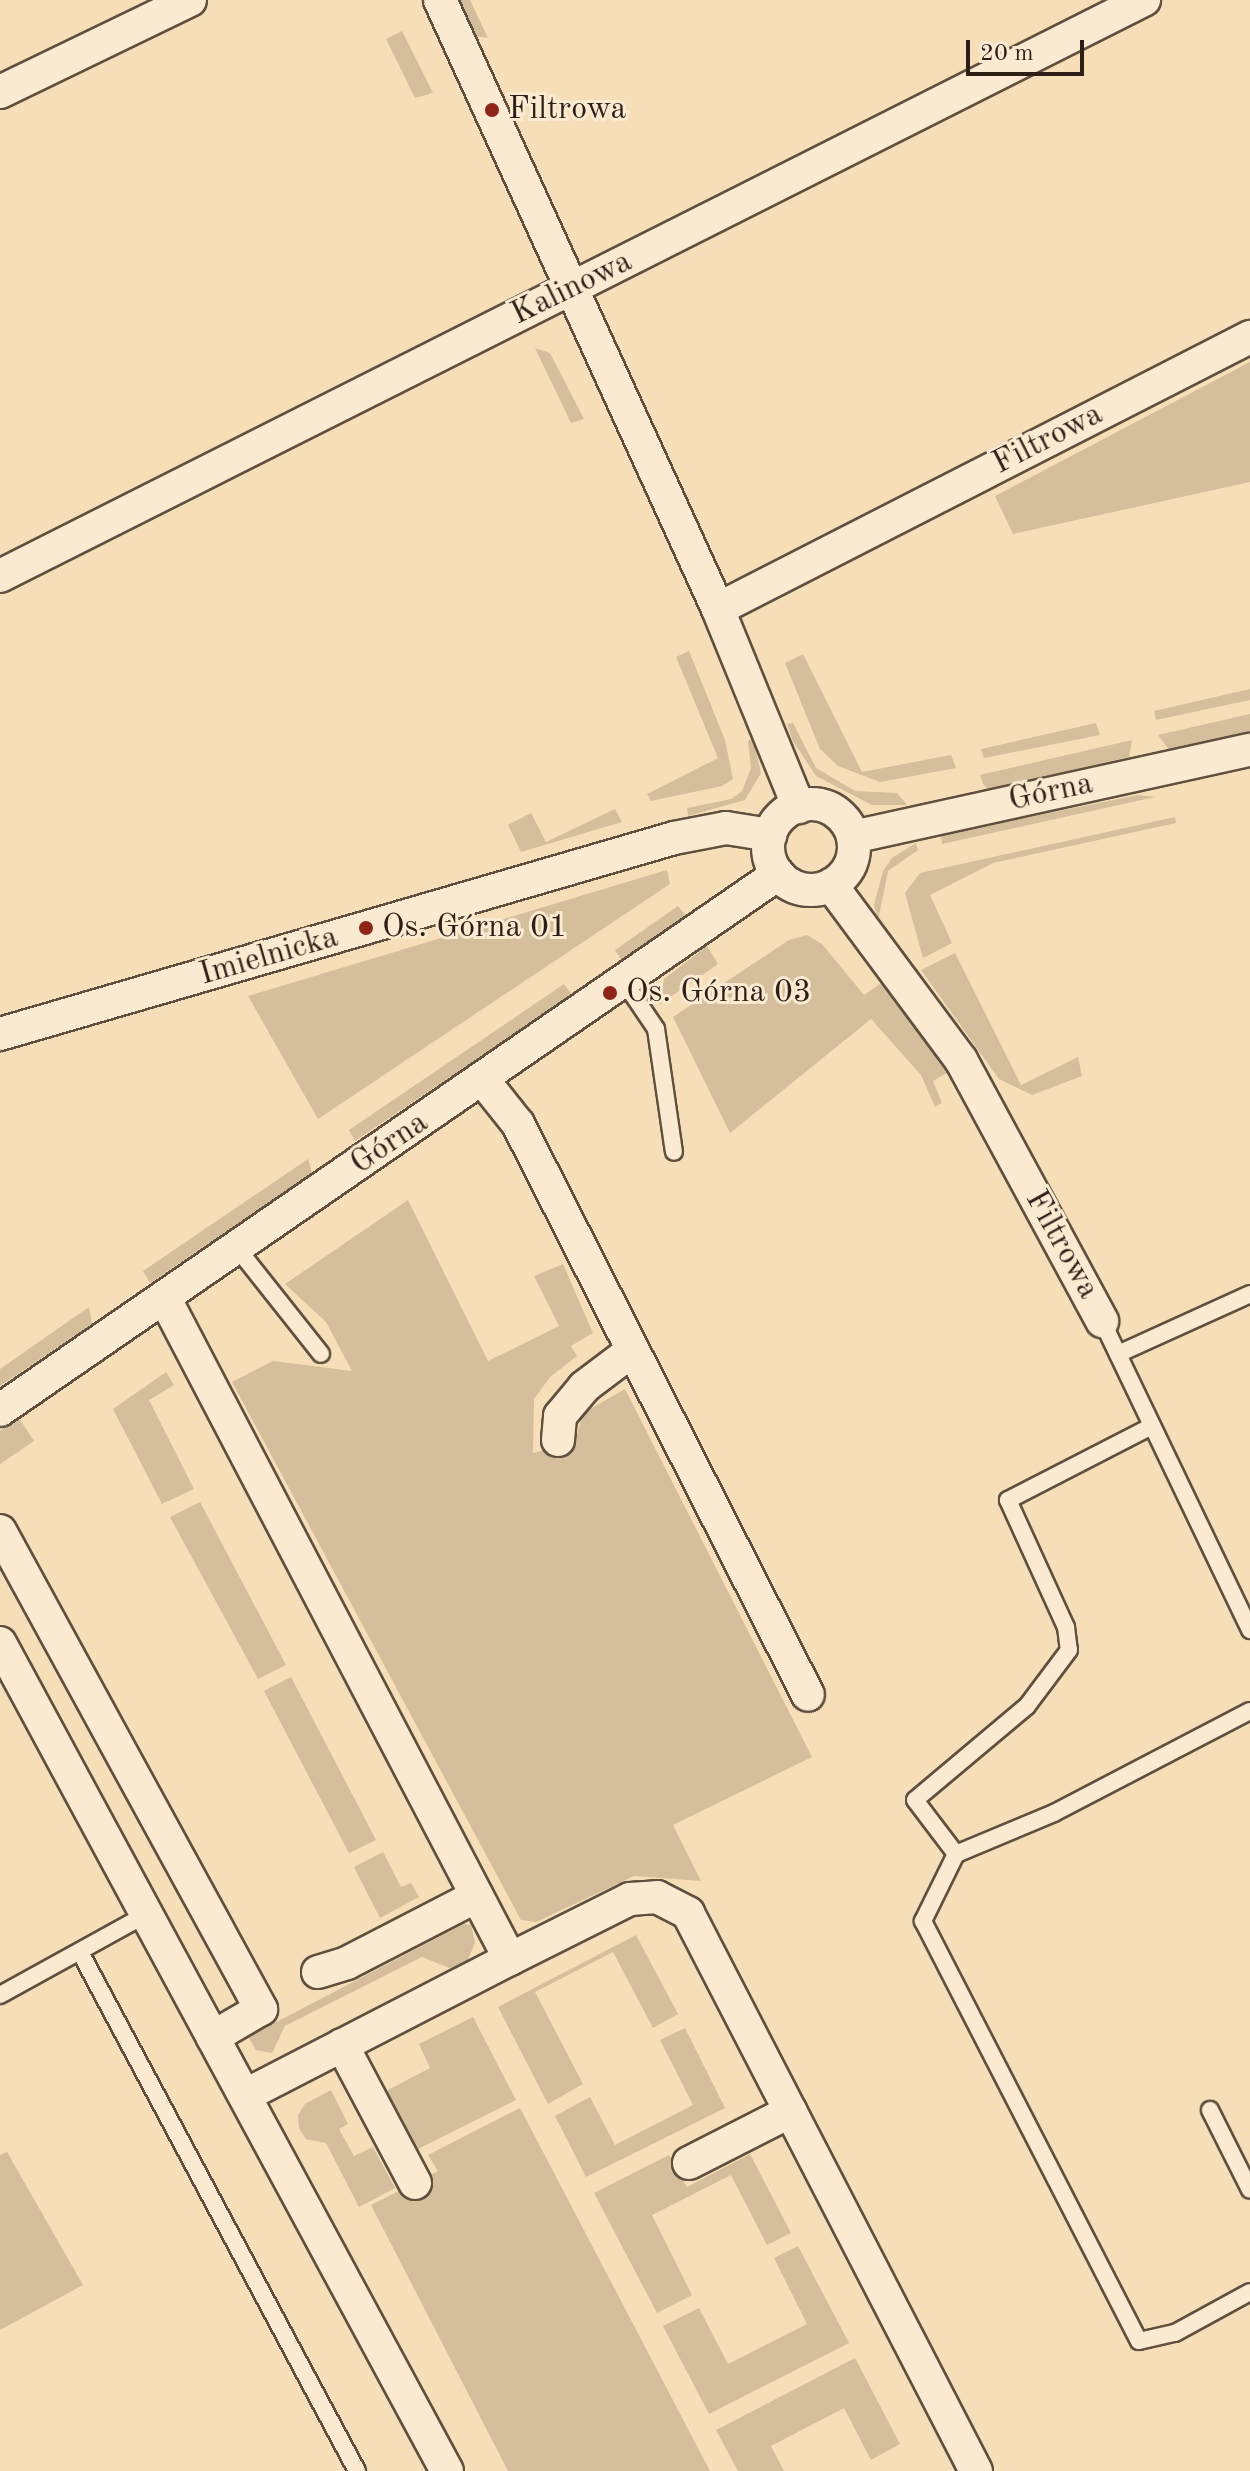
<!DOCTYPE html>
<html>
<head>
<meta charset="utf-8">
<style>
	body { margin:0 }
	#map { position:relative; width:1250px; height:2471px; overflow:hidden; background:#f6deb8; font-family:"Old Standard TT",serif }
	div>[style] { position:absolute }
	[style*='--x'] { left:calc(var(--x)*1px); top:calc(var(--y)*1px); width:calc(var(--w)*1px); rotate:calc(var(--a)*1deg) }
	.green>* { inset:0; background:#d4be9c }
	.roads { filter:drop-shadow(2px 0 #604f3e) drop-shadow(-2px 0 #604f3e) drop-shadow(0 2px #604f3e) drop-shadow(0 -2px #604f3e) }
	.service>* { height:16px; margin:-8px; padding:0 8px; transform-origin:8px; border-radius:8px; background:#f9ead1 }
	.minor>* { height:32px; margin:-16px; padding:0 16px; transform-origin:16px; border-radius:16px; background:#f9ead1 }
	.minor>.ring { margin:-16px; padding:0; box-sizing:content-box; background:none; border:32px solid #f9ead1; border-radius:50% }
	.dots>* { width:22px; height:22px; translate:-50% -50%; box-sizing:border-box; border:4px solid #f9ead1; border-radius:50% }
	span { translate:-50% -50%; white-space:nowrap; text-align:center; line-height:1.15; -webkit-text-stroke:6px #f9ead1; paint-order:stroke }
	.poi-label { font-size:32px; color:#2e1f16 }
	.left { translate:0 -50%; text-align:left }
	.street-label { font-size:32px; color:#2e1f16 }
	.scale { position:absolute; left:966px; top:40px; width:118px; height:36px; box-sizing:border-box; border:4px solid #2e1f16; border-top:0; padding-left:10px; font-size:24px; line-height:28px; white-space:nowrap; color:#2e1f16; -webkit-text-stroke:6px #f9ead1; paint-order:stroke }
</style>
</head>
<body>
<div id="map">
	<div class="green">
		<div style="clip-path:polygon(458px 0,470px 0,488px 38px,475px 36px)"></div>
		<div style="clip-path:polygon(402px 31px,433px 93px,415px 98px,386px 39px)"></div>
		<div style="clip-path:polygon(535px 348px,550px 353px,584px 419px,571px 423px)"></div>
		<div style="clip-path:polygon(1250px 362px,1250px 482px,1013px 534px,995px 496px)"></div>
		<div style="clip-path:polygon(689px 651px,725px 740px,733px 779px,722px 786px,651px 801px,647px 794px,718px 758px,676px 657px)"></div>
		<div style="clip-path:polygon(803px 654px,862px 772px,951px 755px,956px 768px,880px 782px,838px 766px,820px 749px,785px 663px)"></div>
		<div style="clip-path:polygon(1250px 689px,1250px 700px,1156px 720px,1154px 711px)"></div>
		<div style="clip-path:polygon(1250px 714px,1250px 732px,1170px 751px,1158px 735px)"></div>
		<div style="clip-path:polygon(793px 723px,816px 768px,855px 791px,897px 793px,907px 805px,872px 805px,816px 776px,793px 741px,787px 724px)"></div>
		<div style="clip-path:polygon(1096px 723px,1100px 735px,984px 758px,981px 749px)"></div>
		<div style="clip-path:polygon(753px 738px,761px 773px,745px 800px,688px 816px,687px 808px,731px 799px,742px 791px,751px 768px,748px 741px)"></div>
		<div style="clip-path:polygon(1132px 740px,1129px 757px,988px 789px,983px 784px,980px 775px)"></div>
		<div style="clip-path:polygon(1138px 795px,1155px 797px,942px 844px,941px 835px)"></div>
		<div style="clip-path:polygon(615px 809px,622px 822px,521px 852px,508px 825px,531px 813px,546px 842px)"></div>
		<div style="clip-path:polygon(1175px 817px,1176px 823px,993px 863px,930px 895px,952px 943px,923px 958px,905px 893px,920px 873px)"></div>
		<div style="clip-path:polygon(916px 843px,918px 850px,888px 871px,878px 921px,874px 905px,883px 871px,892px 858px)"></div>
		<div style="clip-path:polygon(667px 870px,670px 884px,318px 1119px,248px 996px)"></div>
		<div style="clip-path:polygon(678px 906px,686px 916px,622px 961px,615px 950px)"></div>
		<div style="clip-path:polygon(807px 935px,822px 944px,864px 995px,884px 981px,947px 1073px,933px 1081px,942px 1103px,935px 1107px,921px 1075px,871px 1019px,730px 1133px,673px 1017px,789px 940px)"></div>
		<div style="clip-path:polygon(707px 946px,718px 964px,659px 1005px,664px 979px)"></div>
		<div style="clip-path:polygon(955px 953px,1021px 1085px,1078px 1057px,1082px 1076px,1032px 1095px,999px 1079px,921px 970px)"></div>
		<div style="clip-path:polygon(564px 984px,572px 995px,355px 1141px,349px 1130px)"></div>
		<div style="clip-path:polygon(308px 1159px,312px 1173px,150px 1283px,143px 1271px)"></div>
		<div style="clip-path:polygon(408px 1200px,488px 1361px,559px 1326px,534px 1276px,563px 1264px,593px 1333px,571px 1346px,577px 1356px,550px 1377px,534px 1399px,533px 1453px,575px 1442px,583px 1413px,625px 1389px,812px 1757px,673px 1825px,701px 1881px,634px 1876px,536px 1922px,521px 1920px,232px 1382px,273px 1361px,352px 1371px,326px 1322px,285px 1284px)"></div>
		<div style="clip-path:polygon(89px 1307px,92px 1324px,0 1386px,0 1369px)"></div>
		<div style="clip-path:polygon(166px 1372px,174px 1385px,149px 1400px,194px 1489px,162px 1504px,113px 1409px)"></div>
		<div style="clip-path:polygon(19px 1418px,34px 1441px,0 1464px,0 1431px)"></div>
		<div style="clip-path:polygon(200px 1502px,286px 1665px,258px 1679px,170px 1517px)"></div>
		<div style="clip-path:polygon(291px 1677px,376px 1840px,349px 1853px,264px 1691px)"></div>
		<div style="clip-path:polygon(383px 1852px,401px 1887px,411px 1883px,419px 1897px,380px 1918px,354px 1867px)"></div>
		<div style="clip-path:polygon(464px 1924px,471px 1925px,475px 1943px,467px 1962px,452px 1969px,422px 1957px,285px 2026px,272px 2053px,256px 2050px,248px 2037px)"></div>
		<div style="clip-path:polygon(636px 1935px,678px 2014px,653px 2028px,613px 1952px,535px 1992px,583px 2084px,548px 2104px,498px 2007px)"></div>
		<div style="clip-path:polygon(473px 2017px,516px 2100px,416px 2150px,386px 2091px,430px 2068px,419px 2044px)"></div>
		<div style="clip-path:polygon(685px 2028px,725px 2108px,586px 2177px,555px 2116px,590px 2097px,615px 2145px,693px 2105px,660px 2040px)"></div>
		<div style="clip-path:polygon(331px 2090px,348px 2124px,339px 2129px,354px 2156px,373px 2147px,395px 2188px,359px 2207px,326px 2143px,306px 2139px,299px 2128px,298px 2115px,305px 2104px)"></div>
		<div style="clip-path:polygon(520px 2108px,710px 2471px,508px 2471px,371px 2205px,438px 2171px,428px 2155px)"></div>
		<div style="clip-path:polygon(7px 2152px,83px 2285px,0 2330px,0 2155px)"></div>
		<div style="clip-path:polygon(750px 2154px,791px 2233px,767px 2245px,731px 2175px,652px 2215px,692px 2295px,657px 2313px,594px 2193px,669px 2155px,687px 2187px)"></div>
		<div style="clip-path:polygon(798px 2246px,849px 2343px,709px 2414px,663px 2326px,699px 2308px,728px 2364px,807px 2324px,774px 2258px)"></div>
		<div style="clip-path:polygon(855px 2358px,900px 2444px,871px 2460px,844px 2408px,771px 2446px,784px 2471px,738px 2471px,716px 2430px)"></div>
	</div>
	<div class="roads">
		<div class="service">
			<div style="--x:625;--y:983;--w:55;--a:56"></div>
			<div style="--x:656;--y:1029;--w:124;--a:81.7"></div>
			<div style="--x:237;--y:1248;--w:135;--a:51.6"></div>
			<div style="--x:1102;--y:1321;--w:343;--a:64.4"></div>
			<div style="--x:1118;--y:1354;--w:145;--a:-24.4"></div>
			<div style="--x:1152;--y:1426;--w:162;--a:152.8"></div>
			<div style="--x:1008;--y:1500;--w:140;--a:65.5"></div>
			<div style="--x:1066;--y:1627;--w:23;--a:83"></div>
			<div style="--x:1069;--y:1650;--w:70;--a:126.9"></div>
			<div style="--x:1027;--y:1706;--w:146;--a:140"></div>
			<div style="--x:915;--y:1800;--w:68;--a:52.8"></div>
			<div style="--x:956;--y:1854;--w:106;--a:-22.7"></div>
			<div style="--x:1054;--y:1813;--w:221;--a:-27.5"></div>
			<div style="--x:956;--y:1854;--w:75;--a:116.2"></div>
			<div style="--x:923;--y:1921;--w:472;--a:62.8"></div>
			<div style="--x:1139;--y:2341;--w:37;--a:-13"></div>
			<div style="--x:1175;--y:2333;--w:85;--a:-28.7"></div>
			<div style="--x:80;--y:1952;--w:588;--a:61.91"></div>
			<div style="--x:0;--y:1995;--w:168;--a:-28.9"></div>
			<div style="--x:1210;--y:2110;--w:89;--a:63.4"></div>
		</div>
		<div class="minor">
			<div style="--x:440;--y:0;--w:669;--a:65.46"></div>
			<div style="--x:718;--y:609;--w:214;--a:67.8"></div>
			<div style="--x:0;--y:92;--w:211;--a:-25.8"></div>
			<div style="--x:0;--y:576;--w:1281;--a:-26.73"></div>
			<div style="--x:718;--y:609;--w:598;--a:-27.08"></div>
			<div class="ring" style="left:768px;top:804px;width:54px;height:54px"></div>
			<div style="--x:853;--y:837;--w:406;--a:-12.4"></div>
			<div style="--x:831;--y:885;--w:218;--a:53.4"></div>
			<div style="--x:961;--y:1060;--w:297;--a:61.6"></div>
			<div style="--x:0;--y:1034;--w:702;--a:-16.21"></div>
			<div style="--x:674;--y:838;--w:53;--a:-10.9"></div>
			<div style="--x:726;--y:828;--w:45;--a:9"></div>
			<div style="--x:483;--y:1080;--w:56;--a:51.5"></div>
			<div style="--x:518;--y:1124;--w:640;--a:63.07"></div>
			<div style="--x:164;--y:1297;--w:747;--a:62.41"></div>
			<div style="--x:510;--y:1959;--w:134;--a:-26.6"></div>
			<div style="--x:630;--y:1899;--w:27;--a:-4"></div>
			<div style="--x:657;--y:1897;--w:35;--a:27"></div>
			<div style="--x:688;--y:1913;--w:628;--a:62.7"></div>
			<div style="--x:0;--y:1410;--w:945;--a:-34.56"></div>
			<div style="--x:558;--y:1440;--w:24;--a:-85"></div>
			<div style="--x:560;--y:1416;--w:38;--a:-50"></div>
			<div style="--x:584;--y:1387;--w:61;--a:-37.1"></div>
			<div style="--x:0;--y:1531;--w:545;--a:61.36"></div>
			<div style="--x:261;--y:2009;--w:56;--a:149.7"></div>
			<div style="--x:0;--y:1643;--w:941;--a:61.64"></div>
			<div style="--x:318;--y:1972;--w:30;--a:-17"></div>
			<div style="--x:347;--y:1963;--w:146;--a:-27.3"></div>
			<div style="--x:342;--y:2045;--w:156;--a:62.1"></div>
			<div style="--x:246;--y:2095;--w:297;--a:-27.3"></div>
			<div style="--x:689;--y:2163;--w:114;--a:-27"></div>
		</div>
	</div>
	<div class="dots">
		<div style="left:492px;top:110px;background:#8f2418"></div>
		<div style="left:366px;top:928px;background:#8f2418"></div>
		<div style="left:610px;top:993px;background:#8f2418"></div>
	</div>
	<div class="poi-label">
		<span class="left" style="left:508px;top:110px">Filtrowa</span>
		<span class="left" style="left:382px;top:928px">Os. Górna 01</span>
		<span class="left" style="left:626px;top:993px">Os. Górna 03</span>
	</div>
	<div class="street-label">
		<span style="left:572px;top:289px;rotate:-26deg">Kalinowa</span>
		<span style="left:1048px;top:440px;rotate:-27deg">Filtrowa</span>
		<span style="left:1051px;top:793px;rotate:-12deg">Górna</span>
		<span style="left:269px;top:957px;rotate:-16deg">Imielnicka</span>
		<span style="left:390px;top:1144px;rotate:-34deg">Górna</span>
		<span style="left:1061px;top:1245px;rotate:61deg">Filtrowa</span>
	</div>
	<div class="scale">20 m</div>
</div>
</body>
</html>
